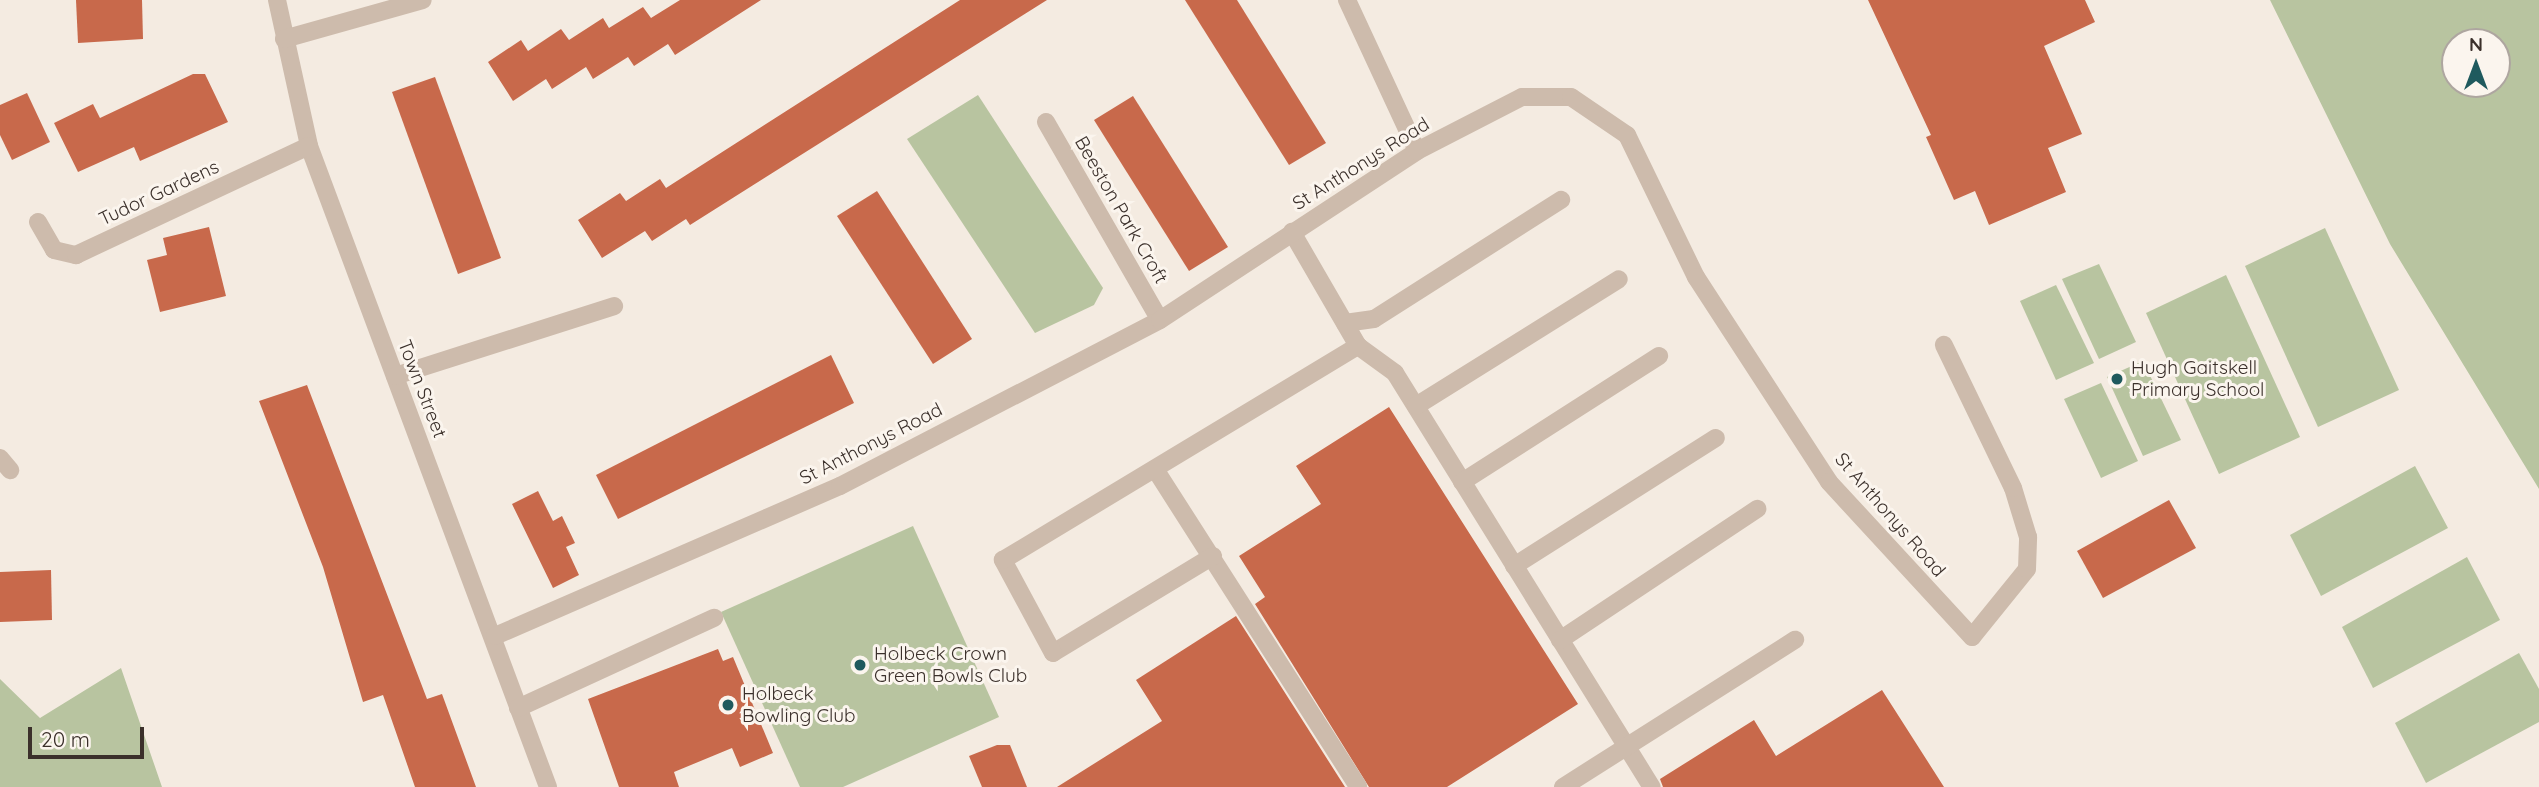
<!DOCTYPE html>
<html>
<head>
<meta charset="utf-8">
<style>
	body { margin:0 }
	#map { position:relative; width:2539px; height:787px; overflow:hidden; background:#f4ebe1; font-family:Quicksand,sans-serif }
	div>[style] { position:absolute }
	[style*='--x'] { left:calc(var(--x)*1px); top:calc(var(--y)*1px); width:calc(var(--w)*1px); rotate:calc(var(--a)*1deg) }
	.green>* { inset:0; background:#b8c4a0 }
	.building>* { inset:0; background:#c8694b }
	.minor>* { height:18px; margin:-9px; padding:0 9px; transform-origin:9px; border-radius:9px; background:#cdbbac }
	.dots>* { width:19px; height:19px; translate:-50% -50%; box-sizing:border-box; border:4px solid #fbf5ee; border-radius:50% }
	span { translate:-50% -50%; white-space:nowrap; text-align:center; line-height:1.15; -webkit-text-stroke:6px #fbf5ee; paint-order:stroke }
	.street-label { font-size:19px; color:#3b302b }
	.poi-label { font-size:19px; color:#3b302b }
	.left { translate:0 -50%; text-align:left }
	.north { position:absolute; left:2441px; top:28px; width:70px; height:70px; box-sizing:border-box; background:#fbf5ee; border:2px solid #aea6a0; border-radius:50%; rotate:0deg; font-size:19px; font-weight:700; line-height:28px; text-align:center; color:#3b302b }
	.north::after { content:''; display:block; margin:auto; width:24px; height:32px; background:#1f5a5e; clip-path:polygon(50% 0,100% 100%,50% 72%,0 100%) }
	.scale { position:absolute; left:28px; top:727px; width:116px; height:32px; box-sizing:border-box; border:4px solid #3b302b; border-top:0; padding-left:9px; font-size:21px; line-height:24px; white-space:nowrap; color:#3b302b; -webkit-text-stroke:5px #fbf5ee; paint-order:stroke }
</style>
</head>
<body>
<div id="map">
	<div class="green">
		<div style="clip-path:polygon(evenodd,2270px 0,2539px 0,2539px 489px,2390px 244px,2270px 0,2455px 42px,2497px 42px,2497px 84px,2455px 84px,2455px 42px)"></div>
		<div style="clip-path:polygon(978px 95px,1103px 288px,1094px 305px,1035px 333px,907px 139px)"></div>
		<div style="clip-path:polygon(2325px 228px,2399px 390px,2318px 427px,2245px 266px)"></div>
		<div style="clip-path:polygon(2099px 264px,2136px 342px,2099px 359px,2062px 279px)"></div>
		<div style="clip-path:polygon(2226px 275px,2300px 437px,2219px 474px,2146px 313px)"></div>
		<div style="clip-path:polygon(2056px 285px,2094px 363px,2056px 380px,2020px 301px)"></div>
		<div style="clip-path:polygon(2143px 361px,2181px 440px,2143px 456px,2107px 377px)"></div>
		<div style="clip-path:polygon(2101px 383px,2138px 461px,2101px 478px,2064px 399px)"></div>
		<div style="clip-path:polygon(2415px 466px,2448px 528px,2321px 596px,2290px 535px)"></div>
		<div style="clip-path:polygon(913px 526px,999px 717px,843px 787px,800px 787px,721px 612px)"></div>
		<div style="clip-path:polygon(2467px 557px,2500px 620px,2373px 688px,2342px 627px)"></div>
		<div style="clip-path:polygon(2519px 653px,2539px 689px,2539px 722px,2426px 783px,2395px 723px)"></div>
		<div style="clip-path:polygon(121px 668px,162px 787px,0 787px,0 679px,40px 718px)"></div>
	</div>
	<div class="building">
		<div style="clip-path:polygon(76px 0,142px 0,143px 39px,78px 43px)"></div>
		<div style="clip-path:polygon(680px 0,761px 0,675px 55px,668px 44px,634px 66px,628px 57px,593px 79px,586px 67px,552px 89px,546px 79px,513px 101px,488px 62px,521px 40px,528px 51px,561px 29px,569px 40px,603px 18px,609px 28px,643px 7px,651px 18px)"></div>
		<div style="clip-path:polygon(960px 0,1047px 0,690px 225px,686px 219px,652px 241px,645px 231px,602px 258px,578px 220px,620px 193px,626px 201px,660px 179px,666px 188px)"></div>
		<div style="clip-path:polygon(1185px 0,1237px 0,1326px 143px,1289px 165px)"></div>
		<div style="clip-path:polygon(1868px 0,2085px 0,2095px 22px,2044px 46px,2082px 134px,2048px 148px,2066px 192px,1989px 225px,1975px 191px,1954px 200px,1926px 137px,1931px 135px)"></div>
		<div style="clip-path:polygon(193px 74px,205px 74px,228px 122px,140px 161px,134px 147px,78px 172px,54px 123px,93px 104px,100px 118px)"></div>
		<div style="clip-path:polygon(435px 77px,501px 258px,458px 274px,392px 92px)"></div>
		<div style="clip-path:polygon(27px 93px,50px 142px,12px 160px,0 135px,0 105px)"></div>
		<div style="clip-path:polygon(1133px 96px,1228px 247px,1189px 271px,1094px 120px)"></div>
		<div style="clip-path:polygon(877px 191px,972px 339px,933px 364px,837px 216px)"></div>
		<div style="clip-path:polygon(209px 227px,226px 296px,160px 312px,147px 260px,167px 255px,163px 238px)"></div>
		<div style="clip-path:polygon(831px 355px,854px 403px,618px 519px,596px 475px)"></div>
		<div style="clip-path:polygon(307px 385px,427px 699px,442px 694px,476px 787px,415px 787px,383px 695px,363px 702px,323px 567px,259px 401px)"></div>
		<div style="clip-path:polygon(1389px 407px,1578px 704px,1447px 787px,1369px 787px,1255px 604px,1265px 597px,1239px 556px,1321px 504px,1296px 466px)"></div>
		<div style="clip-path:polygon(538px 491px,553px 521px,562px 516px,575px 543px,566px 547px,579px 575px,553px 588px,512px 504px)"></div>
		<div style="clip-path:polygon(2169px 500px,2196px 548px,2103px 598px,2077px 551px)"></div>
		<div style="clip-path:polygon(51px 570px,52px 620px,0 622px,0 572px)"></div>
		<div style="clip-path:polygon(1236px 616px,1345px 787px,1057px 787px,1162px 721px,1136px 680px)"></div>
		<div style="clip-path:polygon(718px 649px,723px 661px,733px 657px,773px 753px,740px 767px,732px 748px,674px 772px,679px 787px,619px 787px,588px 699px)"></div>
		<div style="clip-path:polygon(1882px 690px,1944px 787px,1663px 787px,1660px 779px,1754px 720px,1776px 756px)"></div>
		<div style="clip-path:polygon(997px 745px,1010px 745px,1027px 787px,982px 787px,969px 756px)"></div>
	</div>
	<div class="minor">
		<div style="--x:277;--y:0;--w:149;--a:77.6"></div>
		<div style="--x:309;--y:146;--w:684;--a:69.55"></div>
		<div style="--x:1347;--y:0;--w:166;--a:65.1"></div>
		<div style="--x:284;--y:39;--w:144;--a:-15.7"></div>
		<div style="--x:1046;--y:122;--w:228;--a:60.1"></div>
		<div style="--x:38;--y:222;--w:32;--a:60"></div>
		<div style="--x:54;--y:250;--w:23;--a:13"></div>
		<div style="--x:76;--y:255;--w:257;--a:-25.1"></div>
		<div style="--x:1345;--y:323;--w:29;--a:-8"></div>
		<div style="--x:1374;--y:319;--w:222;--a:-32.5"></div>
		<div style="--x:1358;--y:346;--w:46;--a:36.1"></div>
		<div style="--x:1395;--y:373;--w:487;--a:58.2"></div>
		<div style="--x:395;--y:376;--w:230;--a:-17.7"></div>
		<div style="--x:1416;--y:406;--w:239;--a:-32"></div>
		<div style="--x:0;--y:458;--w:16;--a:50"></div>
		<div style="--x:1155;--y:469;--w:377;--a:57.4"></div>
		<div style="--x:1462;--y:482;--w:234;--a:-32.6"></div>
		<div style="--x:1213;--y:556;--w:187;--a:148.8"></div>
		<div style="--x:1053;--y:653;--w:106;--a:-118.3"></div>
		<div style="--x:1003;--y:560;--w:415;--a:-31.1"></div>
		<div style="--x:1358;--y:346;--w:132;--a:-120.1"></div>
		<div style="--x:1514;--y:566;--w:239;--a:-32.4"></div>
		<div style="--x:495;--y:636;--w:376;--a:-23.5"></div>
		<div style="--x:840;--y:486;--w:360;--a:-27.4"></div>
		<div style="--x:1160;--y:320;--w:308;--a:-33.3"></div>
		<div style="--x:1417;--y:151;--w:118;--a:-27.2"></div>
		<div style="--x:1522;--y:97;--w:49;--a:0"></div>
		<div style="--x:1571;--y:97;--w:68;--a:34.2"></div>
		<div style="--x:1627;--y:135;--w:158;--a:64.1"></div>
		<div style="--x:1696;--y:277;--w:244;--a:57"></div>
		<div style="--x:1829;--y:482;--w:211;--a:47.3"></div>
		<div style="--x:1972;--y:637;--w:87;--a:-51"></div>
		<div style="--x:2027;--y:569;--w:32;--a:-88"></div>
		<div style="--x:2028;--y:537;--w:51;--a:-107"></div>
		<div style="--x:2013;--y:488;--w:159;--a:-115.8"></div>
		<div style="--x:1560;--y:640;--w:237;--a:-33.6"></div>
		<div style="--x:518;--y:708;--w:216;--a:-24.7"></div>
		<div style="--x:1563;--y:787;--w:275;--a:-32.4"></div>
	</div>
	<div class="dots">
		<div style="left:2117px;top:379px;background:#1f5a5e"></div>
		<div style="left:860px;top:665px;background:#1f5a5e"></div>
		<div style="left:728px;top:705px;background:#1f5a5e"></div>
	</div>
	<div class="street-label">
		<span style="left:1361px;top:164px;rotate:-32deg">St Anthonys Road</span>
		<span style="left:159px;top:193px;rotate:-25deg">Tudor Gardens</span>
		<span style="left:1121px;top:210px;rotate:60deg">Beeston Park Croft</span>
		<span style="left:422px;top:389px;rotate:69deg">Town Street</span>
		<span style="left:871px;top:444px;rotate:-27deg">St Anthonys Road</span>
		<span style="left:1890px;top:515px;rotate:49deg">St Anthonys Road</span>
	</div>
	<div class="poi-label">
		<span class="left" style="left:2131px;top:379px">Hugh Gaitskell<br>Primary School</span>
		<span class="left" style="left:874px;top:665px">Holbeck Crown<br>Green Bowls Club</span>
		<span class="left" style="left:742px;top:705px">Holbeck<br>Bowling Club</span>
	</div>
	<div class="north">N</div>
	<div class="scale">20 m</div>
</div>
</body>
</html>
